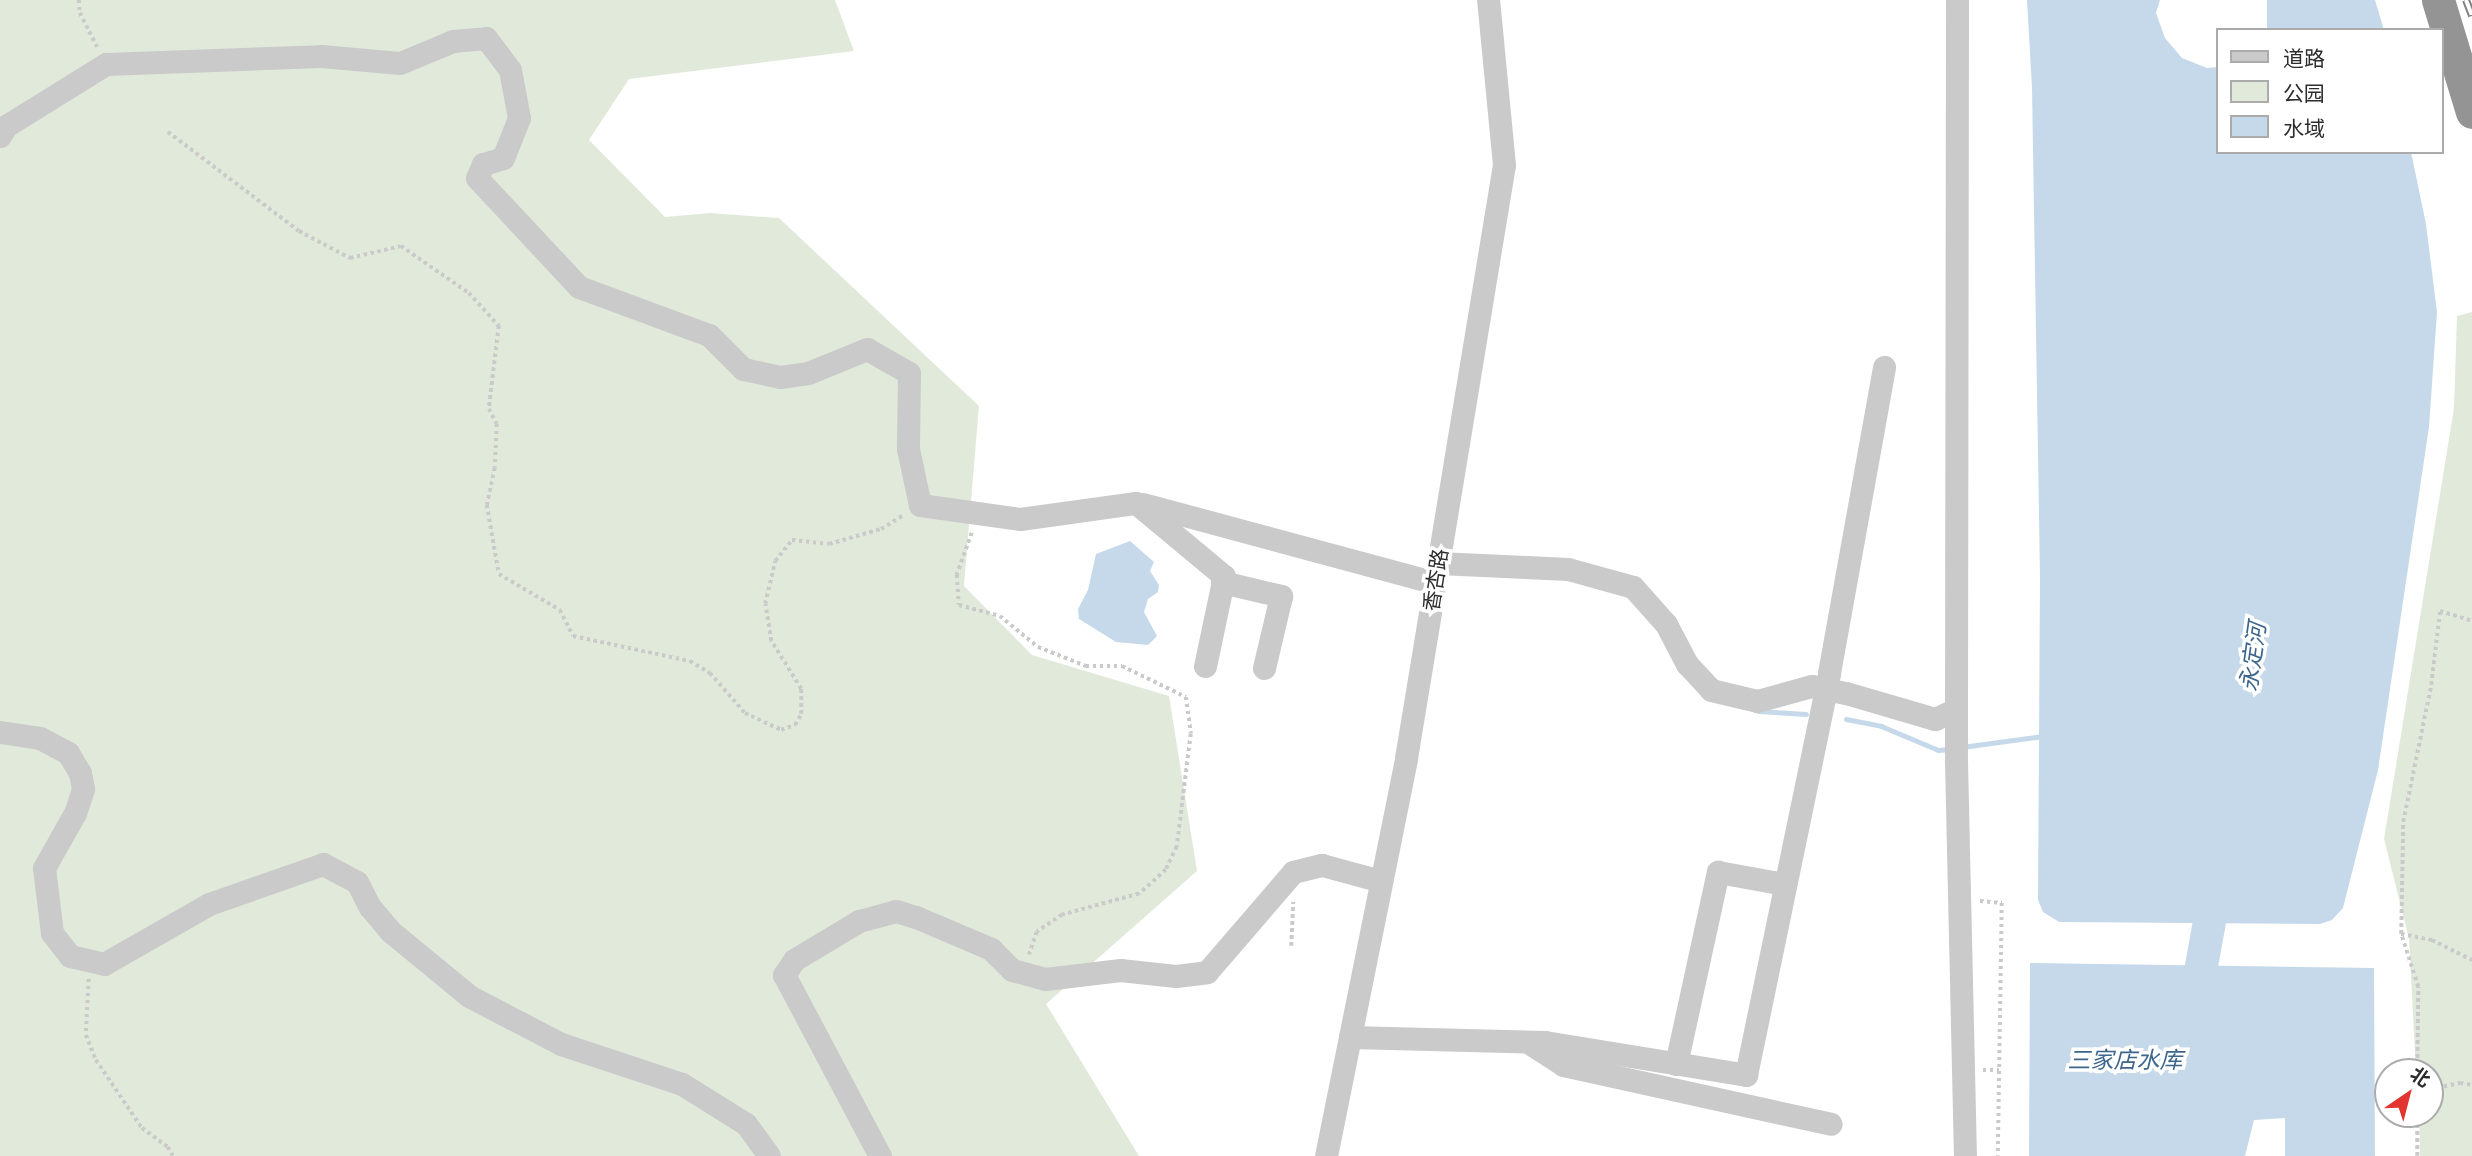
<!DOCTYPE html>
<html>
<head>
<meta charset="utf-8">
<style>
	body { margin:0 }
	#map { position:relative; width:2472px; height:1156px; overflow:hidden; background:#fff; font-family:"Space Grotesk","Noto Sans SC",sans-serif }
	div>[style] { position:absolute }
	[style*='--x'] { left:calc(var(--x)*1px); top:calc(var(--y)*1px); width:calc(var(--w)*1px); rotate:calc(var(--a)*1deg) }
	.green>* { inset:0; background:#e1eada }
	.water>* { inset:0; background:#c6d9ea }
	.stream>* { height:5px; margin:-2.5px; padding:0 2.5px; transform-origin:2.5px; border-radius:2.5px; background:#c6d9ea }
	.river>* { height:33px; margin:-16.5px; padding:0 16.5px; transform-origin:16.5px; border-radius:16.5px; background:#c6d9ea }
	.path>* { height:3.5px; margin-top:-1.75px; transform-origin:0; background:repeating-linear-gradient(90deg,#cacaca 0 3.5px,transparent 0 7px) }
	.minor>* { height:23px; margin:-11.5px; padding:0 11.5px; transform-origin:11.5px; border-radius:11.5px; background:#cacaca }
	.highway>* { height:33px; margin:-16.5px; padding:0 16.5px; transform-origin:16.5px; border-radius:16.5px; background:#949494 }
	.rail>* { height:8px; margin-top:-4px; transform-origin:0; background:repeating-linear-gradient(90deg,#fff 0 16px,#828282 0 32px); box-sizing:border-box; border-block:2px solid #828282 }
	.minor-bridge>* { height:23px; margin:-11.5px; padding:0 11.5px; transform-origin:11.5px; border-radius:11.5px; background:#cacaca }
	span { translate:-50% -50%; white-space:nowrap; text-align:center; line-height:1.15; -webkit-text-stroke:7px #fff; paint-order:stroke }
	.street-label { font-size:21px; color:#2d2d2d }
	.water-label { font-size:23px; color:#3d668d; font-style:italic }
	.legend { position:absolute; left:2216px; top:28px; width:228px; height:126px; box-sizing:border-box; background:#fff; border:2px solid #ababab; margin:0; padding:9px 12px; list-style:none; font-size:21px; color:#2d2d2d }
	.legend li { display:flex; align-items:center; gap:14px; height:35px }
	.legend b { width:35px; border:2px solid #ababab }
	.north { position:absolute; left:2374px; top:1058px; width:70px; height:70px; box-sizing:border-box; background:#fff; border:2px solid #ababab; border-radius:50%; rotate:35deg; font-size:19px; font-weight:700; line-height:28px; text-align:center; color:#2d2d2d }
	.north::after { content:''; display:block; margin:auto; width:24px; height:32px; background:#e23431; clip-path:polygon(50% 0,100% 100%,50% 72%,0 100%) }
</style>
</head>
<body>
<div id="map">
	<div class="green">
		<div style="clip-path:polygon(0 0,835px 0,854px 51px,629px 79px,589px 140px,665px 217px,710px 213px,779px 218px,979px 406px,964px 586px,1032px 655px,1169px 696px,1197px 871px,1046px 1004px,1139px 1156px,0 1156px)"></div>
		<div style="clip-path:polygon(2472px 312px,2472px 1156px,2420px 1156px,2419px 1114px,2430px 1114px,2430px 1072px,2416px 1072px,2409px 939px,2384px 839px,2454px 408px,2457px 316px)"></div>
	</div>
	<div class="water">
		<div style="clip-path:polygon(2027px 0,2160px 0,2156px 13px,2165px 38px,2182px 58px,2207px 68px,2218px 67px,2218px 152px,2411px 152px,2426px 224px,2437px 312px,2429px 427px,2378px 770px,2343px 908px,2332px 920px,2320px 924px,2059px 922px,2043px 912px,2038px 900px,2040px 577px,2032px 88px)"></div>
		<div style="clip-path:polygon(2267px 0,2375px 0,2384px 30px,2267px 30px)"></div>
		<div style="clip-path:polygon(1130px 541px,1154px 562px,1150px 571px,1159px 585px,1158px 592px,1148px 599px,1144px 612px,1157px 636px,1148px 645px,1116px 642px,1079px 619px,1078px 609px,1088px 590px,1096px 554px)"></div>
		<div style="clip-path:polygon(2030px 963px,2374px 968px,2375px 1156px,2285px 1156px,2285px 1118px,2254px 1120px,2245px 1156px,2029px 1156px)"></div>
	</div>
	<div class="stream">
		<div style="--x:1758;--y:711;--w:48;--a:3.6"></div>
		<div style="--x:1846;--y:719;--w:36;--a:11"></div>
		<div style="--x:1881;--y:726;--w:62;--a:22.8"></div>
		<div style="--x:1938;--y:750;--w:11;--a:-5"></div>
		<div style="--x:1962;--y:747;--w:82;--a:-7.7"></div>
	</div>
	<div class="river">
		<div style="--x:2193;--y:1010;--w:135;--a:-79.8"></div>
	</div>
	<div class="path">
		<div style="--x:79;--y:0;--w:13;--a:86"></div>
		<div style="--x:80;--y:13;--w:38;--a:63"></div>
		<div style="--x:168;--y:132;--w:164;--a:37.1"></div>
		<div style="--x:299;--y:231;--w:58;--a:27.9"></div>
		<div style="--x:350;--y:258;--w:52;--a:-13.2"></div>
		<div style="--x:401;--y:246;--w:83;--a:34.7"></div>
		<div style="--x:469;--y:293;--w:45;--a:47.7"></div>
		<div style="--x:499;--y:326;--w:84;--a:96.9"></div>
		<div style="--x:489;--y:409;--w:17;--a:62"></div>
		<div style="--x:497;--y:424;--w:44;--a:92.6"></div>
		<div style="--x:495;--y:468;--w:38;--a:102"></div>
		<div style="--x:487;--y:505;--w:70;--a:80.1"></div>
		<div style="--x:499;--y:574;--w:71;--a:30.5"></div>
		<div style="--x:560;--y:610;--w:29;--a:63"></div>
		<div style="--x:573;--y:636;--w:120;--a:12.1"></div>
		<div style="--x:690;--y:661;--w:23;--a:31"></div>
		<div style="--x:710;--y:673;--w:53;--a:48.8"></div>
		<div style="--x:745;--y:713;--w:40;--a:25"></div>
		<div style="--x:781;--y:730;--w:15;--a:-20"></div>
		<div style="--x:795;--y:725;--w:13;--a:-61"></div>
		<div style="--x:801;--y:714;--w:25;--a:-90"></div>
		<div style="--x:801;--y:689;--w:57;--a:-122"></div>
		<div style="--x:771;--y:641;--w:37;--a:-99"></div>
		<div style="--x:765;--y:604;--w:44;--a:-76.9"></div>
		<div style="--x:775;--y:561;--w:27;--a:-51"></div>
		<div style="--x:792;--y:540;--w:37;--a:6"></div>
		<div style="--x:829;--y:544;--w:54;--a:-16.1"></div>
		<div style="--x:881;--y:529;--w:26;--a:-32"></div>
		<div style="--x:972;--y:533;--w:45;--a:109.7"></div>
		<div style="--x:957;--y:575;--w:30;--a:86"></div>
		<div style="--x:959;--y:605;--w:42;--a:15"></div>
		<div style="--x:1000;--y:616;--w:49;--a:39.2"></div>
		<div style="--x:1038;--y:647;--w:52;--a:21.6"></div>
		<div style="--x:1086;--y:666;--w:36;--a:0"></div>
		<div style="--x:1122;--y:666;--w:71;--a:25.8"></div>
		<div style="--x:1186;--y:697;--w:37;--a:82"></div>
		<div style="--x:1191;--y:734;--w:114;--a:97.1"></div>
		<div style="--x:1177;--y:847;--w:25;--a:116"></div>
		<div style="--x:1166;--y:870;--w:36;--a:138"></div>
		<div style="--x:1139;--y:894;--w:80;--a:164.7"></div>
		<div style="--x:1062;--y:915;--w:30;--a:146"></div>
		<div style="--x:1037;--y:932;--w:24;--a:109"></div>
		<div style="--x:1980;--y:901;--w:22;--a:5"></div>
		<div style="--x:2002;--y:903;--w:253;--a:90.9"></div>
		<div style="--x:2401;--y:934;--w:32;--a:11"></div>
		<div style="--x:2432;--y:940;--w:45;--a:26.6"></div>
		<div style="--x:1291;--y:946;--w:44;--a:-87.4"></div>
		<div style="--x:89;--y:979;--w:56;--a:93.1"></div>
		<div style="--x:86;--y:1035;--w:27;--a:68"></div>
		<div style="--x:96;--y:1060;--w:82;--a:55.9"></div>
		<div style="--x:142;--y:1128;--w:32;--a:36"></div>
		<div style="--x:168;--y:1147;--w:10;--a:61"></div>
		<div style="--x:1983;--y:1070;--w:16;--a:0"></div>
		<div style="--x:2417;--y:1072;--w:85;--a:-89.3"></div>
		<div style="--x:2418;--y:987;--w:56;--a:-107.8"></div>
		<div style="--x:2401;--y:934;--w:112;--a:-89"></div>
		<div style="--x:2403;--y:822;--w:140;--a:-78.4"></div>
		<div style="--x:2431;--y:685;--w:75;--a:-83.1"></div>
		<div style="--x:2440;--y:611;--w:34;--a:17"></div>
		<div style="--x:2430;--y:1089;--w:31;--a:-11"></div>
		<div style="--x:2460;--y:1083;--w:12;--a:9"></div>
		<div style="--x:2417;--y:1156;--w:42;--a:-90"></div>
	</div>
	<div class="minor">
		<div style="--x:1957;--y:0;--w:761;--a:90.08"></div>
		<div style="--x:1956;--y:761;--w:395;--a:88.7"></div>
		<div style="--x:0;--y:136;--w:12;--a:-59"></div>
		<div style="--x:6;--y:126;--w:118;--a:-31.8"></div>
		<div style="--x:106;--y:64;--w:215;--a:-2.1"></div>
		<div style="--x:321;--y:56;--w:79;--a:5.1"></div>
		<div style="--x:400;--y:63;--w:57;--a:-22.5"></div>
		<div style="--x:453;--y:41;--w:33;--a:-5"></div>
		<div style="--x:486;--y:38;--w:40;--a:53"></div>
		<div style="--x:510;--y:70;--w:49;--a:79.4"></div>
		<div style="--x:519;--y:118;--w:43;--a:111.8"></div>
		<div style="--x:503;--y:158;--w:21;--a:163"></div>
		<div style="--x:483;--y:164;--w:15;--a:113"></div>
		<div style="--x:477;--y:178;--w:149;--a:46.9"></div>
		<div style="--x:579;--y:287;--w:139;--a:20.3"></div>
		<div style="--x:709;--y:335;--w:48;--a:45"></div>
		<div style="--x:743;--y:369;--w:38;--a:12"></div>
		<div style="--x:780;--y:377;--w:28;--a:-8"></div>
		<div style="--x:808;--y:373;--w:64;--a:-22.1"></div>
		<div style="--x:867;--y:349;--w:48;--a:29.7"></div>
		<div style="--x:909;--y:373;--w:76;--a:90.8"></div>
		<div style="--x:908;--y:449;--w:57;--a:77.9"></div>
		<div style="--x:920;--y:505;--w:101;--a:8"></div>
		<div style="--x:1020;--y:519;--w:117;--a:-7.9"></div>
		<div style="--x:1136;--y:503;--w:114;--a:39.7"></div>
		<div style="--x:1224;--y:576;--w:92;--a:101.9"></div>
		<div style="--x:1143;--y:504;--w:302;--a:15.1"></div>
		<div style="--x:1438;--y:563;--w:130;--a:2.6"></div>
		<div style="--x:1568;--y:569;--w:67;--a:15.5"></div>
		<div style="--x:1633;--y:587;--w:50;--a:48.3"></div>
		<div style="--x:1666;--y:624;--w:45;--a:62.3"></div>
		<div style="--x:1687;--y:664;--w:35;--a:47"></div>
		<div style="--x:1711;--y:690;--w:47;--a:13.4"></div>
		<div style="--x:1757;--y:701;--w:57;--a:-15.3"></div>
		<div style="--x:1222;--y:582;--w:61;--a:13.3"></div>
		<div style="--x:1281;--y:596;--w:74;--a:103.3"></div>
		<div style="--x:1846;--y:693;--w:93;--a:16.3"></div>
		<div style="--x:1935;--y:719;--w:23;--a:-25"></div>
		<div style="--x:0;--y:732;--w:40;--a:8.5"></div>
		<div style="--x:40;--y:738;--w:32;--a:28"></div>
		<div style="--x:68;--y:753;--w:23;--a:59"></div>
		<div style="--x:80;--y:773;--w:16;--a:79"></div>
		<div style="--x:83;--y:789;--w:25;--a:108"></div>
		<div style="--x:75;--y:813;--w:63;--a:119.4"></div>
		<div style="--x:44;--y:868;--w:65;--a:83"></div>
		<div style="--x:52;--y:933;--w:29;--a:52"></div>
		<div style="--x:70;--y:956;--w:35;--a:13"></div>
		<div style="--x:104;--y:964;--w:121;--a:-29.7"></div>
		<div style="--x:209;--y:904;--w:121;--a:-19.3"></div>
		<div style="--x:323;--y:864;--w:38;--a:28"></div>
		<div style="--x:357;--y:882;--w:28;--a:63"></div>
		<div style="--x:370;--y:907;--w:31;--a:50"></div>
		<div style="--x:390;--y:931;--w:102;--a:39.4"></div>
		<div style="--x:469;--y:996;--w:104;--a:27.6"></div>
		<div style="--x:561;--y:1044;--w:127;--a:18.3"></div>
		<div style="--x:682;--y:1084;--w:75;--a:32"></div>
		<div style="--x:746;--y:1124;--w:39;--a:54"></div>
		<div style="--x:1350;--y:1037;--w:195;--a:1.5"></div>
		<div style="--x:1545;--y:1042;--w:204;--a:9.3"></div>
		<div style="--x:1746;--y:1075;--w:410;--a:-78.3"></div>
		<div style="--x:1829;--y:673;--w:311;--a:-79.8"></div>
		<div style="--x:1531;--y:1044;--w:38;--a:33"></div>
		<div style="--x:1563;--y:1065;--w:274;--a:12.4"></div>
		<div style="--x:1676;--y:1064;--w:197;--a:-77.7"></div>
		<div style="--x:1718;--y:872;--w:68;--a:10.2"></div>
		<div style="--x:880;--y:1156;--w:205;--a:-117.9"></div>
		<div style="--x:784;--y:975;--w:18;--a:-56"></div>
		<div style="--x:794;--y:960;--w:76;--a:-31"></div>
		<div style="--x:859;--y:921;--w:38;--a:-15"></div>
		<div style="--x:896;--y:911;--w:21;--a:17"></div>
		<div style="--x:916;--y:917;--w:82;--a:23.1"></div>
		<div style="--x:991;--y:949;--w:30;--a:45"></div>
		<div style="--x:1012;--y:970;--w:34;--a:15"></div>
		<div style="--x:1045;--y:979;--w:76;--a:-6.8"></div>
		<div style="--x:1120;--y:970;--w:56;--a:6.1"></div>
		<div style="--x:1176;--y:976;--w:31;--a:-7"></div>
		<div style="--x:1207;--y:972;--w:132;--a:-49.3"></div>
		<div style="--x:1293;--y:872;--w:30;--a:-14"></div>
		<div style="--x:1322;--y:865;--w:61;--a:15.2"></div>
		<div style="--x:1326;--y:1156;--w:406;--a:-78.6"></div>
		<div style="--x:1406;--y:758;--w:601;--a:-80.62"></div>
		<div style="--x:1504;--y:165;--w:166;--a:-95.5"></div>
	</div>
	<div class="highway">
		<div style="--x:2438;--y:0;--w:117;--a:73.1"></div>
	</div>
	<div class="rail">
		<div style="--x:2466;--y:0;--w:17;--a:69"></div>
	</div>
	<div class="minor-bridge">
		<div style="--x:1812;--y:686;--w:35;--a:12"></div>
	</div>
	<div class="street-label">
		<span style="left:1436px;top:580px;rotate:-81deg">香杏路</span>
	</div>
	<div class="water-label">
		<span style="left:2253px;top:657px;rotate:-82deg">永定河</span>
		<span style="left:2125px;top:1060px">三家店水库</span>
	</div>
	<ul class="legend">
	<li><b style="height:9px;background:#cacaca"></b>道路</li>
	<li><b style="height:19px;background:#e1eada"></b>公园</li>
	<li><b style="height:19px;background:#c6d9ea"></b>水域</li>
	</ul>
	<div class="north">北</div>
</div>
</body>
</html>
